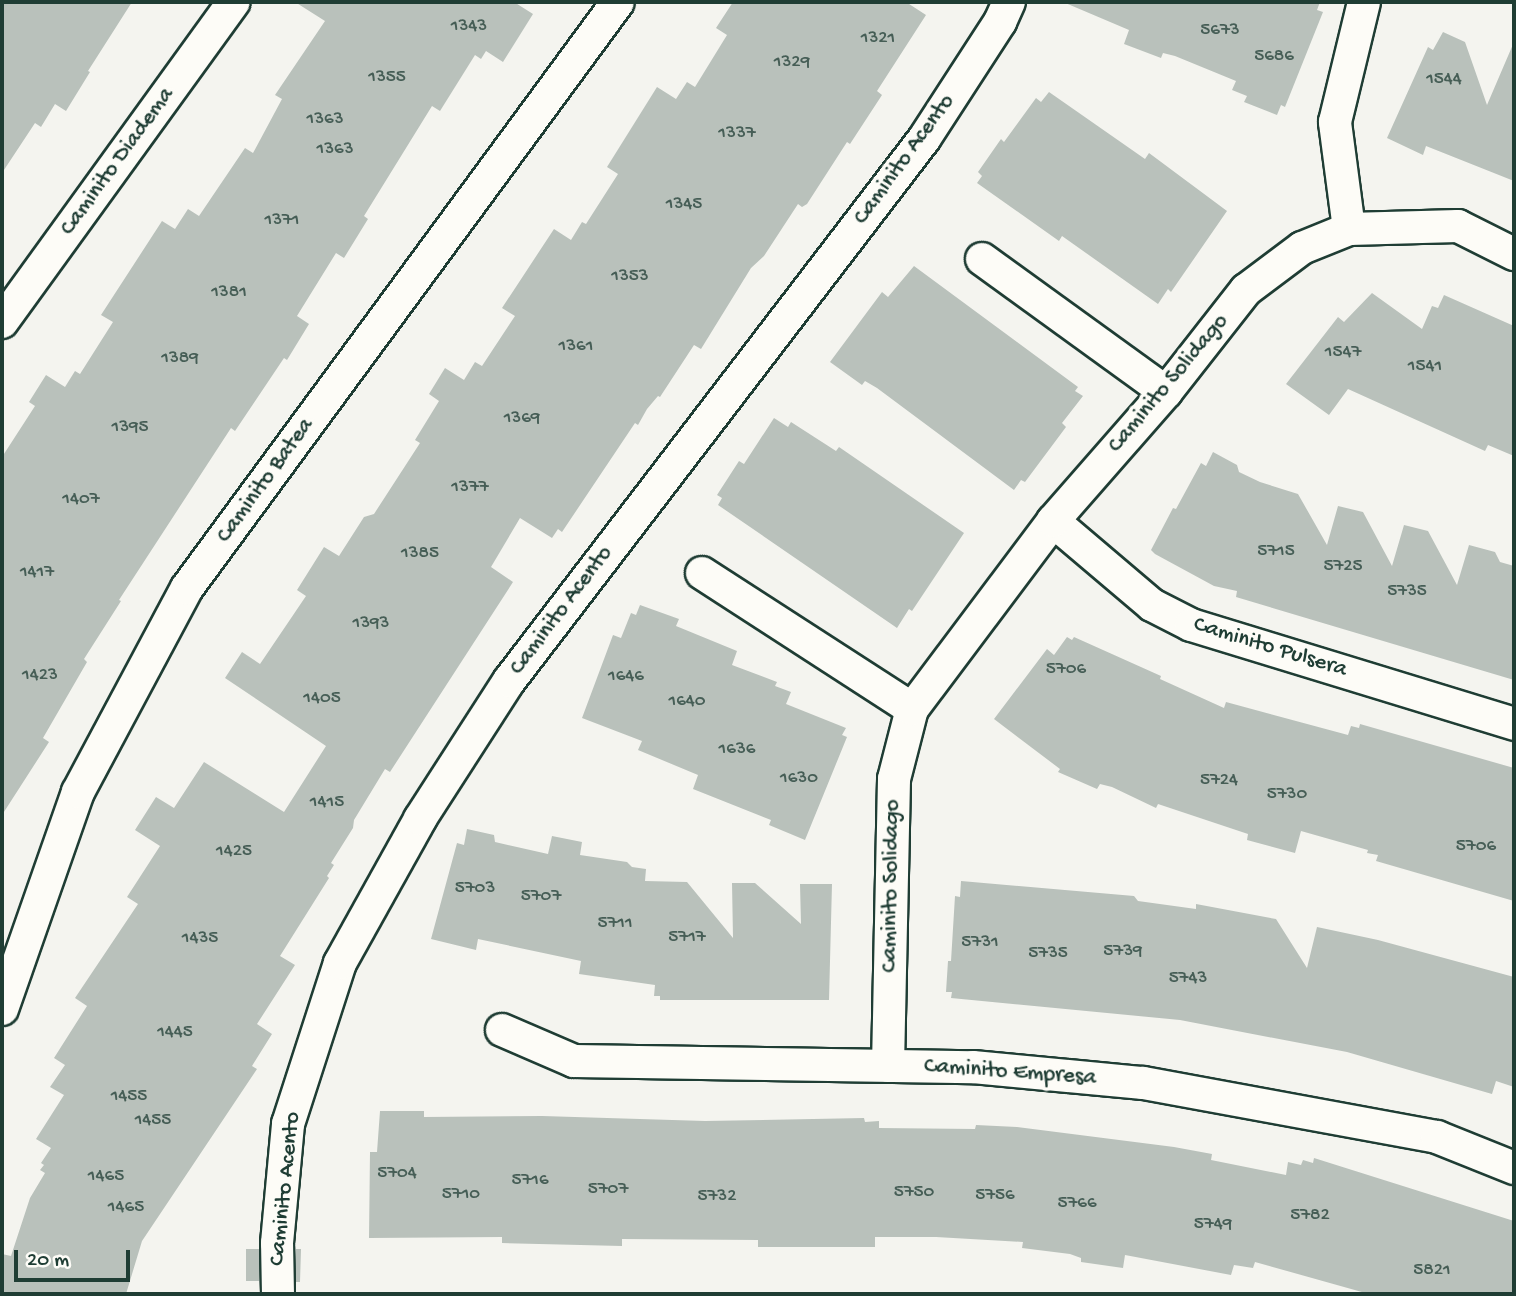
<!DOCTYPE html>
<html>
<head>
<meta charset="utf-8">
<style>
	body { margin:0 }
	#map { position:relative; width:1516px; height:1296px; overflow:hidden; background:#f4f4ef; font-family:"Gochi Hand",sans-serif }
	div>[style] { position:absolute }
	[style*='--x'] { left:calc(var(--x)*1px); top:calc(var(--y)*1px); width:calc(var(--w)*1px); rotate:calc(var(--a)*1deg) }
	.building>* { inset:0; background:#b9c1bb }
	.roads { filter:drop-shadow(2px 0 #1f3d34) drop-shadow(-2px 0 #1f3d34) drop-shadow(0 2px #1f3d34) drop-shadow(0 -2px #1f3d34) }
	.street>* { height:32px; margin:-16px; padding:0 16px; transform-origin:16px; border-radius:16px; background:#fdfcf7 }
	span { translate:-50% -50%; white-space:nowrap; text-align:center; line-height:1.15; -webkit-text-stroke:7px #fdfcf7; paint-order:stroke }
	.number-label { font-size:19px; color:#465e56 }
	.number-label span { -webkit-text-stroke-width:0 }
	.street-label { font-size:23px; color:#1f3d34 }
	.frame { position:absolute; inset:0; border:4px solid #1f3d34; pointer-events:none }
	.scale { position:absolute; left:14px; top:1250px; width:116px; height:32px; box-sizing:border-box; border:4px solid #1f3d34; border-top:0; padding-left:9px; font-size:21px; line-height:24px; white-space:nowrap; color:#1f3d34; -webkit-text-stroke:5px #fdfcf7; paint-order:stroke }
</style>
</head>
<body>
<div id="map">
	<div class="building">
		<div style="clip-path:polygon(2px 2px,132px 2px,88px 71px,90px 72px,66px 111px,55px 104px,41px 127px,35px 123px,2px 173px)"></div>
		<div style="clip-path:polygon(295px 2px,514px 2px,533px 14px,503px 62px,486px 51px,481px 59px,475px 55px,440px 111px,432px 106px,364px 216px,368px 219px,344px 258px,336px 253px,297px 316px,309px 324px,287px 360px,284px 358px,235px 431px,231px 428px,119px 600px,121px 601px,84px 659px,87px 662px,43px 738px,49px 742px,2px 815px,2px 457px,35px 406px,29px 402px,46px 375px,65px 387px,75px 371px,80px 374px,113px 322px,101px 315px,162px 221px,175px 229px,188px 209px,199px 216px,245px 148px,253px 153px,282px 99px,275px 95px,325px 21px)"></div>
		<div style="clip-path:polygon(733px 2px,906px 2px,926px 15px,877px 91px,882px 95px,850px 144px,847px 142px,807px 204px,802px 207px,798px 204px,764px 256px,751px 268px,701px 349px,694px 345px,660px 397px,658px 396px,647px 409px,638px 425px,635px 423px,562px 532px,558px 529px,552px 538px,520px 518px,491px 567px,513px 582px,390px 772px,385px 769px,354px 820px,353px 828px,331px 863px,334px 865px,327px 876px,329px 878px,280px 956px,295px 965px,257px 1024px,272px 1034px,252px 1066px,257px 1069px,142px 1241px,126px 1294px,2px 1294px,2px 1254px,11px 1256px,30px 1198px,45px 1173px,40px 1170px,44px 1165px,41px 1163px,51px 1148px,36px 1139px,64px 1095px,50px 1087px,65px 1065px,54px 1058px,87px 1006px,75px 998px,138px 904px,127px 897px,160px 846px,135px 830px,156px 797px,174px 808px,204px 762px,284px 812px,326px 746px,225px 678px,242px 652px,260px 664px,306px 596px,297px 590px,324px 547px,339px 556px,364px 517px,374px 514px,420px 443px,415px 440px,439px 401px,429px 394px,445px 368px,464px 380px,475px 362px,482px 366px,515px 316px,502px 308px,554px 229px,571px 240px,582px 222px,586px 224px,618px 174px,607px 167px,657px 87px,676px 99px,687px 82px,695px 87px,727px 35px,716px 28px)"></div>
		<div style="clip-path:polygon(1063px 2px,1320px 2px,1317px 10px,1323px 12px,1285px 107px,1281px 105px,1277px 115px,1244px 102px,1247px 96px,1232px 90px,1236px 81px,1175px 56px,1163px 53px,1161px 58px,1124px 44px,1129px 30px)"></div>
		<div style="clip-path:polygon(1443px 32px,1465px 42px,1487px 105px,1514px 42px,1514px 181px,1426px 146px,1423px 155px,1387px 138px,1428px 47px,1433px 50px)"></div>
		<div style="clip-path:polygon(1049px 92px,1145px 159px,1149px 153px,1227px 211px,1171px 292px,1168px 289px,1158px 304px,1062px 236px,1059px 241px,977px 183px,982px 176px,978px 172px,1001px 139px,1004px 142px,1036px 98px,1041px 102px)"></div>
		<div style="clip-path:polygon(914px 266px,1078px 387px,1075px 391px,1083px 396px,1062px 423px,1066px 427px,1025px 482px,1021px 480px,1014px 490px,877px 388px,865px 381px,862px 385px,830px 362px,882px 292px,888px 297px)"></div>
		<div style="clip-path:polygon(1372px 293px,1422px 329px,1432px 306px,1438px 308px,1444px 295px,1514px 326px,1514px 456px,1488px 445px,1485px 451px,1348px 389px,1329px 415px,1286px 384px,1338px 317px,1344px 322px)"></div>
		<div style="clip-path:polygon(774px 418px,788px 427px,791px 422px,836px 451px,839px 447px,964px 533px,912px 611px,909px 609px,897px 628px,718px 505px,722px 498px,717px 495px,739px 461px,744px 464px)"></div>
		<div style="clip-path:polygon(1213px 452px,1237px 465px,1239px 472px,1260px 482px,1298px 494px,1327px 545px,1338px 506px,1363px 512px,1392px 566px,1404px 525px,1428px 531px,1457px 585px,1469px 545px,1495px 552px,1500px 562px,1514px 566px,1514px 680px,1236px 597px,1237px 591px,1214px 586px,1155px 554px,1151px 550px,1173px 508px,1176px 509px,1201px 463px,1206px 466px)"></div>
		<div style="clip-path:polygon(640px 605px,679px 619px,676px 626px,737px 651px,732px 665px,777px 682px,775px 686px,791px 692px,786px 704px,846px 728px,842px 735px,847px 737px,805px 840px,769px 825px,771px 820px,693px 789px,698px 775px,638px 750px,642px 741px,582px 718px,613px 635px,621px 638px,631px 613px,636px 615px)"></div>
		<div style="clip-path:polygon(1067px 637px,1072px 640px,1074px 637px,1161px 676px,1160px 679px,1224px 708px,1226px 702px,1348px 735px,1351px 726px,1359px 728px,1360px 724px,1514px 768px,1514px 901px,1376px 861px,1378px 855px,1367px 853px,1368px 850px,1301px 831px,1295px 853px,1247px 840px,1248px 834px,1158px 804px,1156px 808px,1112px 787px,1100px 784px,1097px 789px,1058px 772px,1060px 769px,994px 719px,1047px 649px,1054px 655px)"></div>
		<div style="clip-path:polygon(467px 829px,494px 835px,495px 842px,548px 854px,552px 836px,582px 842px,580px 855px,627px 862px,632px 867px,646px 869px,645px 881px,687px 882px,733px 938px,732px 883px,755px 883px,801px 924px,800px 884px,832px 884px,829px 1000px,660px 1000px,660px 996px,654px 996px,655px 985px,579px 974px,581px 961px,478px 939px,476px 950px,431px 939px,457px 843px,464px 845px)"></div>
		<div style="clip-path:polygon(961px 881px,1134px 896px,1138px 901px,1196px 909px,1196px 904px,1276px 919px,1307px 968px,1317px 927px,1378px 940px,1514px 977px,1514px 1087px,1496px 1081px,1492px 1094px,1347px 1052px,1180px 1020px,951px 998px,952px 992px,946px 992px,948px 961px,951px 961px,955px 896px,960px 897px)"></div>
		<div style="clip-path:polygon(380px 1111px,424px 1111px,424px 1117px,542px 1116px,705px 1121px,864px 1118px,865px 1122px,879px 1121px,879px 1128px,975px 1129px,976px 1125px,1017px 1127px,1174px 1147px,1212px 1154px,1211px 1160px,1286px 1175px,1288px 1162px,1301px 1165px,1303px 1160px,1313px 1163px,1314px 1158px,1514px 1221px,1514px 1294px,1369px 1294px,1255px 1262px,1253px 1268px,1234px 1265px,1231px 1275px,1125px 1255px,1123px 1268px,1081px 1262px,1081px 1258px,1070px 1254px,1022px 1248px,1023px 1242px,936px 1237px,875px 1237px,875px 1247px,758px 1247px,758px 1240px,622px 1239px,622px 1246px,502px 1243px,502px 1237px,369px 1238px,370px 1152px,377px 1152px)"></div>
		<div style="clip-path:polygon(246px 1249px,259px 1249px,259px 1281px,246px 1281px)"></div>
		<div style="clip-path:polygon(296px 1249px,301px 1249px,300px 1282px,296px 1282px)"></div>
	</div>
	<div class="roads">
		<div class="street">
			<div style="--x:1349;--y:229;--w:108;--a:-97.5"></div>
			<div style="--x:1335;--y:122;--w:123;--a:-76.4"></div>
			<div style="--x:982;--y:259;--w:227;--a:35.9"></div>
			<div style="--x:2;--y:322;--w:395;--a:-54.1"></div>
			<div style="--x:1053;--y:521;--w:130;--a:40.3"></div>
			<div style="--x:1152;--y:605;--w:44;--a:27.1"></div>
			<div style="--x:1191;--y:625;--w:338;--a:17"></div>
			<div style="--x:702;--y:573;--w:250;--a:32.9"></div>
			<div style="--x:2;--y:1009;--w:230;--a:-70.7"></div>
			<div style="--x:78;--y:792;--w:231;--a:-61.9"></div>
			<div style="--x:187;--y:588;--w:727;--a:-53.67"></div>
			<div style="--x:502;--y:1030;--w:78;--a:23.3"></div>
			<div style="--x:574;--y:1061;--w:399;--a:0.9"></div>
			<div style="--x:973;--y:1067;--w:171;--a:5.4"></div>
			<div style="--x:1143;--y:1083;--w:299;--a:10.4"></div>
			<div style="--x:1437;--y:1137;--w:83;--a:21.9"></div>
			<div style="--x:888;--y:1066;--w:287;--a:-88.8"></div>
			<div style="--x:894;--y:779;--w:72;--a:-75.6"></div>
			<div style="--x:912;--y:709;--w:235;--a:-53.1"></div>
			<div style="--x:1053;--y:521;--w:171;--a:-48.8"></div>
			<div style="--x:1166;--y:392;--w:130;--a:-51.9"></div>
			<div style="--x:1246;--y:290;--w:70;--a:-36.9"></div>
			<div style="--x:1302;--y:248;--w:51;--a:-22"></div>
			<div style="--x:1349;--y:229;--w:109;--a:-1.6"></div>
			<div style="--x:1458;--y:226;--w:63;--a:26.6"></div>
			<div style="--x:278;--y:1294;--w:51;--a:-91.1"></div>
			<div style="--x:277;--y:1243;--w:120;--a:-84.7"></div>
			<div style="--x:288;--y:1124;--w:169;--a:-72.1"></div>
			<div style="--x:340;--y:963;--w:165;--a:-60.9"></div>
			<div style="--x:420;--y:819;--w:164;--a:-57.2"></div>
			<div style="--x:509;--y:681;--w:683;--a:-52.56"></div>
			<div style="--x:924;--y:139;--w:140;--a:-57"></div>
			<div style="--x:1000;--y:22;--w:22;--a:-66"></div>
		</div>
	</div>
	<div class="number-label">
		<span style="left:469px;top:27px">1343</span>
		<span style="left:1220px;top:31px">5673</span>
		<span style="left:878px;top:39px">1321</span>
		<span style="left:1274px;top:57px">5686</span>
		<span style="left:792px;top:63px">1329</span>
		<span style="left:387px;top:78px">1355</span>
		<span style="left:1444px;top:80px">1544</span>
		<span style="left:325px;top:120px">1363</span>
		<span style="left:737px;top:134px">1337</span>
		<span style="left:335px;top:150px">1363</span>
		<span style="left:684px;top:205px">1345</span>
		<span style="left:282px;top:221px">1371</span>
		<span style="left:630px;top:277px">1353</span>
		<span style="left:229px;top:293px">1381</span>
		<span style="left:576px;top:347px">1361</span>
		<span style="left:1343px;top:353px">1547</span>
		<span style="left:180px;top:359px">1389</span>
		<span style="left:1425px;top:367px">1541</span>
		<span style="left:522px;top:419px">1369</span>
		<span style="left:130px;top:428px">1395</span>
		<span style="left:470px;top:488px">1377</span>
		<span style="left:81px;top:500px">1407</span>
		<span style="left:1276px;top:552px">5715</span>
		<span style="left:420px;top:554px">1385</span>
		<span style="left:1343px;top:567px">5725</span>
		<span style="left:37px;top:573px">1417</span>
		<span style="left:1407px;top:592px">5735</span>
		<span style="left:371px;top:624px">1393</span>
		<span style="left:1066px;top:670px">5706</span>
		<span style="left:40px;top:676px">1423</span>
		<span style="left:626px;top:677px">1646</span>
		<span style="left:322px;top:699px">1405</span>
		<span style="left:687px;top:702px">1640</span>
		<span style="left:737px;top:750px">1636</span>
		<span style="left:799px;top:779px">1630</span>
		<span style="left:1219px;top:781px">5724</span>
		<span style="left:1287px;top:795px">5730</span>
		<span style="left:327px;top:803px">1415</span>
		<span style="left:1476px;top:847px">5706</span>
		<span style="left:234px;top:852px">1425</span>
		<span style="left:475px;top:889px">5703</span>
		<span style="left:541px;top:897px">5707</span>
		<span style="left:615px;top:924px">5711</span>
		<span style="left:687px;top:938px">5717</span>
		<span style="left:200px;top:939px">1435</span>
		<span style="left:980px;top:943px">5731</span>
		<span style="left:1123px;top:952px">5739</span>
		<span style="left:1048px;top:954px">5735</span>
		<span style="left:1188px;top:979px">5743</span>
		<span style="left:175px;top:1033px">1445</span>
		<span style="left:129px;top:1097px">1455</span>
		<span style="left:153px;top:1121px">1455</span>
		<span style="left:397px;top:1174px">5704</span>
		<span style="left:106px;top:1177px">1465</span>
		<span style="left:530px;top:1181px">5716</span>
		<span style="left:608px;top:1190px">5707</span>
		<span style="left:914px;top:1193px">5750</span>
		<span style="left:461px;top:1195px">5710</span>
		<span style="left:995px;top:1196px">5756</span>
		<span style="left:717px;top:1197px">5732</span>
		<span style="left:1077px;top:1204px">5766</span>
		<span style="left:126px;top:1208px">1465</span>
		<span style="left:1310px;top:1216px">5782</span>
		<span style="left:1213px;top:1225px">5749</span>
		<span style="left:1432px;top:1271px">5821</span>
	</div>
	<div class="street-label">
		<span style="left:905px;top:160px;rotate:-54deg">Caminito Acento</span>
		<span style="left:118px;top:162px;rotate:-54deg">Caminito Diadema</span>
		<span style="left:1169px;top:384px;rotate:-50deg">Caminito Solidago</span>
		<span style="left:266px;top:481px;rotate:-54deg">Caminito Batea</span>
		<span style="left:562px;top:611px;rotate:-53deg">Caminito Acento</span>
		<span style="left:1270px;top:648px;rotate:17deg">Caminito Pulsera</span>
		<span style="left:892px;top:886px;rotate:-89deg">Caminito Solidago</span>
		<span style="left:1010px;top:1073px;rotate:4deg">Caminito Empresa</span>
		<span style="left:286px;top:1189px;rotate:-84deg">Caminito Acento</span>
	</div>
	<div class="frame"></div>
	<div class="scale">20 m</div>
</div>
</body>
</html>
